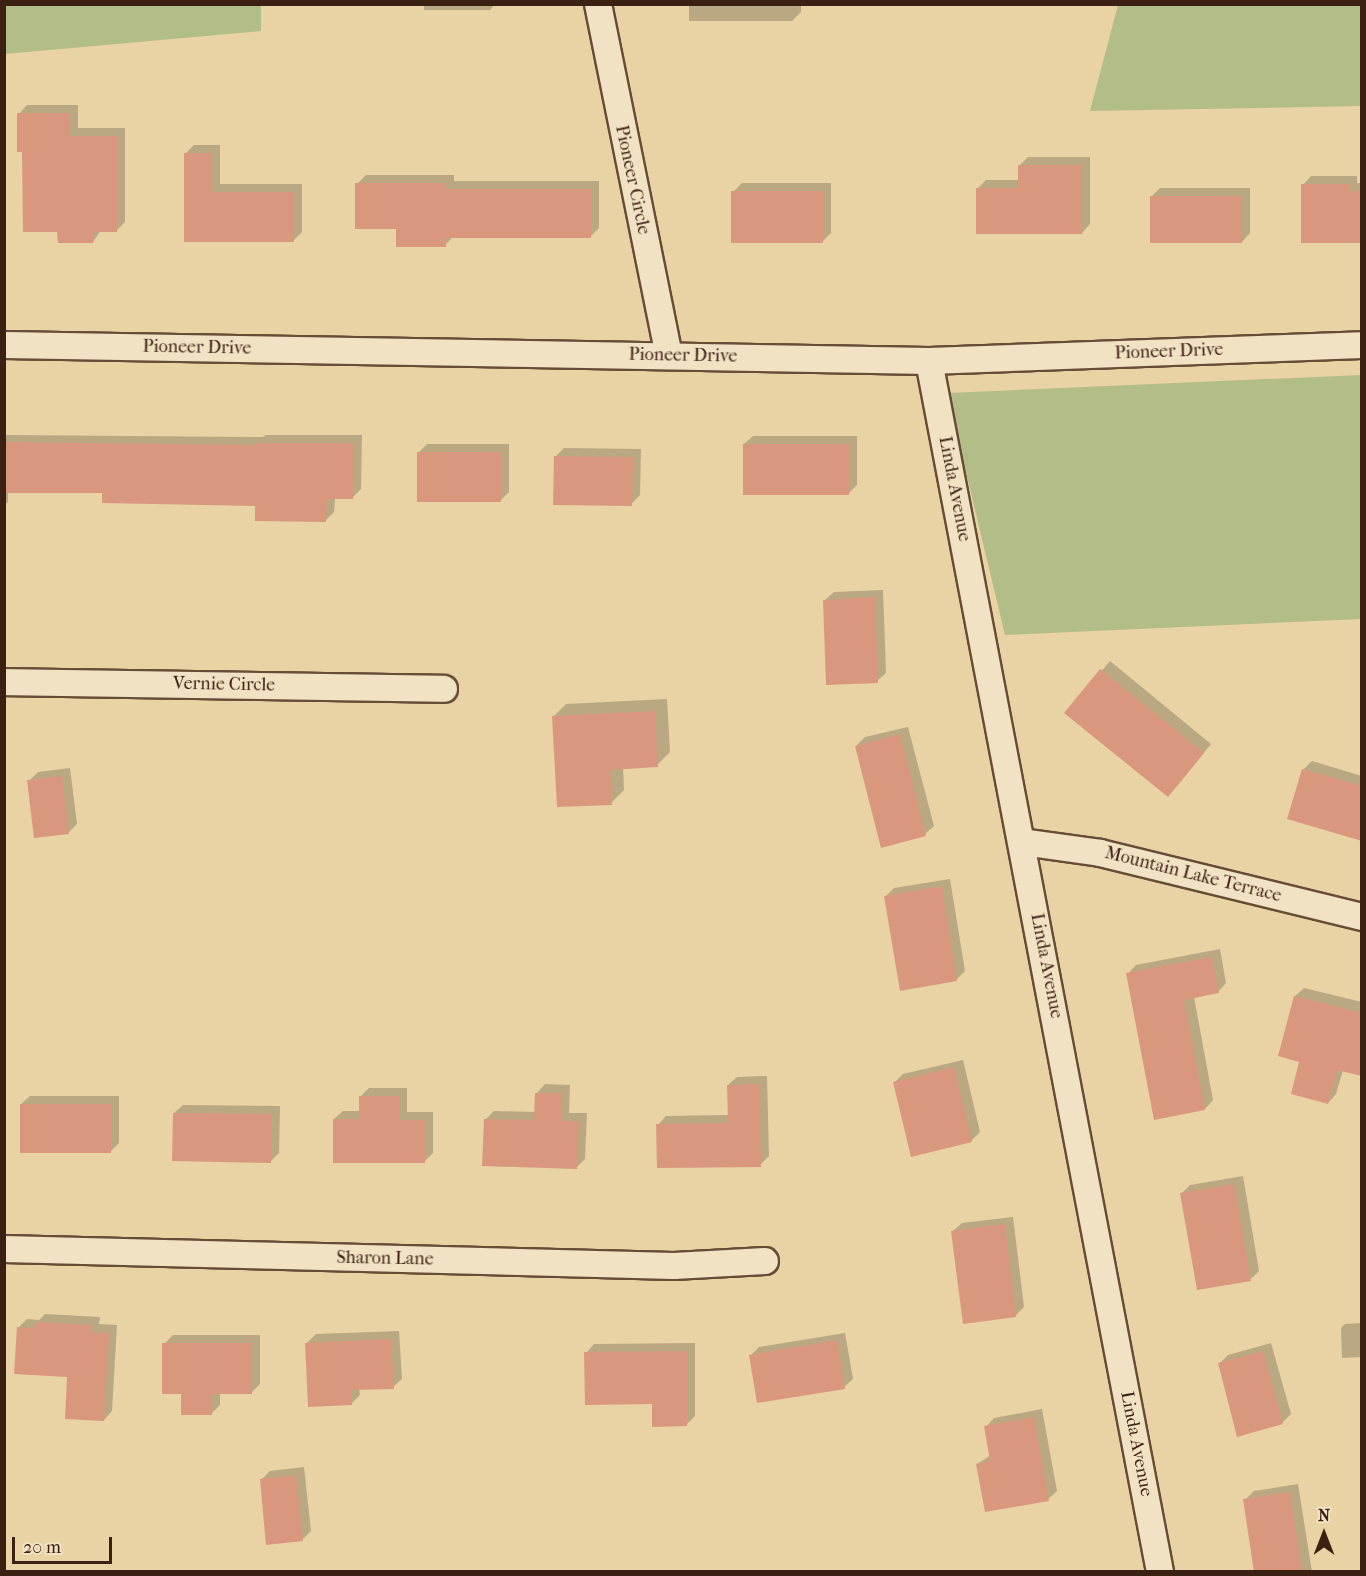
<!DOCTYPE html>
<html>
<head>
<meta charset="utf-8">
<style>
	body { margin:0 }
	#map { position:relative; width:1366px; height:1576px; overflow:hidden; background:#e9d2a4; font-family:"IM FELL French Canon",serif }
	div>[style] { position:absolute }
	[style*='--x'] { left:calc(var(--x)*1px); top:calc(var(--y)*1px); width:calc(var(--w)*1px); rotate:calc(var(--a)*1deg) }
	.green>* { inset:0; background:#b3bd88 }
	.shadow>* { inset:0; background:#0003 }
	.building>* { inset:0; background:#d9987e }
	.roads { filter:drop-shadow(2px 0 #674c36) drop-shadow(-2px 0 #674c36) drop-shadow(0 2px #674c36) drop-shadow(0 -2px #674c36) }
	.minor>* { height:26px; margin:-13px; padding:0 13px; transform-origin:13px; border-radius:13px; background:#f1e2c4 }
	span { translate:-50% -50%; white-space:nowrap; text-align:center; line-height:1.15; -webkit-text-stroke:4.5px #f1e2c4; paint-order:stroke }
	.street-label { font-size:18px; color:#3c2012 }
	.frame { position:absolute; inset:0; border:6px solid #3c2012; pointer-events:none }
	.north { position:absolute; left:1294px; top:1504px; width:60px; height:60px; -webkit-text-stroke:4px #f1e2c4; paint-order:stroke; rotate:0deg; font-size:16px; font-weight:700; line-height:24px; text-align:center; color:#3c2012 }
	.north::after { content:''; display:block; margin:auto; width:21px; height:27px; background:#3c2012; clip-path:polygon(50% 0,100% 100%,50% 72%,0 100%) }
	.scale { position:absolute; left:12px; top:1537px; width:100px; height:27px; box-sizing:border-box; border:3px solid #3c2012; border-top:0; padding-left:8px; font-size:18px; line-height:21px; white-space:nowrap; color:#3c2012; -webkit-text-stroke:4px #f1e2c4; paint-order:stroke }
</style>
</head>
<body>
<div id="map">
	<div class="green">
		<div style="clip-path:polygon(5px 4px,261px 5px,261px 31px,5px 54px)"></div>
		<div style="clip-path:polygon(1118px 5px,1361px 5px,1361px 106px,1090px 111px)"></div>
		<div style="clip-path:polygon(1361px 375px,1361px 619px,1005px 635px,947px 393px)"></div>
	</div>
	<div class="shadow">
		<div style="clip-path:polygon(424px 4px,495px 4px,490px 10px,424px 10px)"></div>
		<div style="clip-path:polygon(689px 4px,801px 4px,801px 12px,792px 21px,689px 21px)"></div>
		<div style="clip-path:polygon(27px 105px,78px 105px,78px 128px,125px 128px,125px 222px,117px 230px,101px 230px,93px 242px,59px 230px,23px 151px,19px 114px)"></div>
		<div style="clip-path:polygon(194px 145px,220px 145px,220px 184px,302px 184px,302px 232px,294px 240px,185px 240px,185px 154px)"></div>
		<div style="clip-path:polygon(1028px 157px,1090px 157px,1090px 224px,1082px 233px,977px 189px,986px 180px,1020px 180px,1020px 165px)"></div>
		<div style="clip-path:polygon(366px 175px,454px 175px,454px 181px,599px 181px,599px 228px,590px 237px,453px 237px,445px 245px,397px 228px,357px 184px)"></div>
		<div style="clip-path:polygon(1311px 176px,1357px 176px,1357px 183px,1362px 183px,1362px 242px,1303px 185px)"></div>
		<div style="clip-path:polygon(742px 183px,831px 183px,831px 233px,822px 242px,733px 192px)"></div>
		<div style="clip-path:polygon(1160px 188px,1250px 188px,1250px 233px,1242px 242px,1151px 197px)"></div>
		<div style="clip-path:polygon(4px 435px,263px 437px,266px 435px,362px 435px,361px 489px,352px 498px,335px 498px,334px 512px,326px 520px,257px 504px,104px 491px,8px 491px,8px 502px,4px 505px)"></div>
		<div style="clip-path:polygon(753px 436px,857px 436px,857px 485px,848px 494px,744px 444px)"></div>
		<div style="clip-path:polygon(427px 444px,509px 444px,509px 492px,500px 501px,419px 452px)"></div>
		<div style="clip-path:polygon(564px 448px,641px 449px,640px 495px,631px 504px,555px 457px)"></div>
		<div style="clip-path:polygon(883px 590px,886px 673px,877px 681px,825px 600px,834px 592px)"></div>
		<div style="clip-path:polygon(1110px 661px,1211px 744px,1177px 786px,1066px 713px)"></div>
		<div style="clip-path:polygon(667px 699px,670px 752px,657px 765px,623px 767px,624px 790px,611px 803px,553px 717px,566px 704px)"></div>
		<div style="clip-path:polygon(908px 727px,934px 826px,925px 834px,856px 746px,865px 737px)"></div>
		<div style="clip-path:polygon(1312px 761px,1362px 776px,1362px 839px,1303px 770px)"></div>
		<div style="clip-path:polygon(70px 768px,77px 824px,68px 833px,29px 781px,38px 772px)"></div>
		<div style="clip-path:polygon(950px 879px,965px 971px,956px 980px,886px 896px,894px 888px)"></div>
		<div style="clip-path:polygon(1220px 949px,1226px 983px,1218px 992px,1194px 997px,1213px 1100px,1205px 1109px,1128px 974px,1136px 965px)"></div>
		<div style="clip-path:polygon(1304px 988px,1362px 1002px,1362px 1075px,1343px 1070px,1336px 1094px,1328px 1103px,1301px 1061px,1295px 996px)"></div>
		<div style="clip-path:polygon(963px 1060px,980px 1132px,971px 1141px,895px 1082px,903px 1074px)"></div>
		<div style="clip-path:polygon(767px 1076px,769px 1156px,760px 1165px,658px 1125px,666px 1116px,729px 1115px,728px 1085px,737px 1077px)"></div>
		<div style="clip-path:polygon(545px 1084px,570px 1085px,569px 1113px,587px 1113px,585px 1159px,576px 1168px,486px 1119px,494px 1111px,536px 1112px,537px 1093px)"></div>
		<div style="clip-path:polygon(369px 1088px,407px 1088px,407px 1112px,433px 1112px,433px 1153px,424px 1162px,334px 1119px,343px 1111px,361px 1111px,361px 1096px)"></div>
		<div style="clip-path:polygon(30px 1096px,119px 1096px,119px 1143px,110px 1152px,21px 1104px)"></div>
		<div style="clip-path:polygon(183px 1105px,280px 1106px,279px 1153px,271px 1161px,174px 1113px)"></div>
		<div style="clip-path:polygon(1243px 1176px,1259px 1271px,1251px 1279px,1181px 1194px,1190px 1185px)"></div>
		<div style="clip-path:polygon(1013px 1217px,1024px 1307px,1015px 1316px,953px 1231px,962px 1223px)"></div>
		<div style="clip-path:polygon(45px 1314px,100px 1317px,99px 1324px,117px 1325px,112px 1411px,104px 1420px,69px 1376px,18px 1328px,27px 1319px,39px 1320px)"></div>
		<div style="clip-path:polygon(1362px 1323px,1362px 1357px,1342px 1358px,1341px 1328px,1345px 1324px)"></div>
		<div style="clip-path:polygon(399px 1331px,402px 1379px,393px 1387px,359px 1389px,360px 1395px,351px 1404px,307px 1343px,316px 1334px)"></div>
		<div style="clip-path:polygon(845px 1333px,853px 1379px,844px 1387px,751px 1355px,759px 1347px)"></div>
		<div style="clip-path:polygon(173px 1335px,260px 1335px,260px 1384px,251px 1393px,220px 1393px,220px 1405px,211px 1414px,183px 1393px,164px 1344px)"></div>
		<div style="clip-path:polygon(695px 1343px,695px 1416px,686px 1425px,586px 1353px,594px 1344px)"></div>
		<div style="clip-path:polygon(1271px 1343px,1291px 1414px,1282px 1423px,1219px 1364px,1228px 1355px)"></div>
		<div style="clip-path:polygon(1042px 1409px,1057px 1491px,1048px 1499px,977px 1464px,991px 1455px,986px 1427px,994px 1418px)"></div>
		<div style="clip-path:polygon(304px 1467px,311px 1531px,302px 1540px,261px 1480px,270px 1471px)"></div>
		<div style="clip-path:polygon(1298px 1484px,1312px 1572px,1256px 1572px,1245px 1500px,1254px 1491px)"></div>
	</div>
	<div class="building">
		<div style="clip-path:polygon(17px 113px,70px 113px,70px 136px,117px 136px,117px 232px,93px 232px,93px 243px,58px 243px,57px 232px,23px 232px,22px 152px,17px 152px)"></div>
		<div style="clip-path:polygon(184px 153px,212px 153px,212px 192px,294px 192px,294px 242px,184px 242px)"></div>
		<div style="clip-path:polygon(1018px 165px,1082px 165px,1082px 234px,976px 234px,976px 188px,1018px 188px)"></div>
		<div style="clip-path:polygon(355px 183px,446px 183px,446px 189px,591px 189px,591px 238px,446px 238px,446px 247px,396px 247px,396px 229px,355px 229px)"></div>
		<div style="clip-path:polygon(1301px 184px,1349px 184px,1349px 191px,1362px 191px,1362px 243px,1301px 243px)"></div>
		<div style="clip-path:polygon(731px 191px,823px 191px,823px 243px,731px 243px)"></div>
		<div style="clip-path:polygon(1150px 196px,1242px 196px,1242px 243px,1150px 243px)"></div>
		<div style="clip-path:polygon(4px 442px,256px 445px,256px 443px,354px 443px,353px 499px,327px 499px,326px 522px,255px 521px,255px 506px,102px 503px,102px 493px,4px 493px)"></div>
		<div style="clip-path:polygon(743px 444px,849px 444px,849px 495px,743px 495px)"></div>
		<div style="clip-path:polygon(417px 452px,501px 452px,501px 502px,417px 502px)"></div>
		<div style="clip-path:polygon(554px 456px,633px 457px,632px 506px,553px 505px)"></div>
		<div style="clip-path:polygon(875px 597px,878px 683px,826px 685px,823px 600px)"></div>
		<div style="clip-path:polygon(1100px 669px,1204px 753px,1168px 797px,1064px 713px)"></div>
		<div style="clip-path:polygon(655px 711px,658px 767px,610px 770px,612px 805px,557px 807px,552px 716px)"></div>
		<div style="clip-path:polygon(900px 734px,926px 836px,881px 848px,855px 746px)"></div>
		<div style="clip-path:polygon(1302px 769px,1362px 786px,1362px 841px,1287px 819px)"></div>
		<div style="clip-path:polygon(62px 776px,69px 834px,34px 838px,27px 780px)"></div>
		<div style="clip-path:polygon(942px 886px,957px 981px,900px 991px,884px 896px)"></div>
		<div style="clip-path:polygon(1212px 957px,1219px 993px,1184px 1000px,1205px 1110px,1154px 1120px,1126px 973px)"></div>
		<div style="clip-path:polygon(1294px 996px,1362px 1013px,1362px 1076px,1337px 1070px,1328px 1104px,1291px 1094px,1299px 1062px,1278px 1056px)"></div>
		<div style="clip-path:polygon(954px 1067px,972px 1142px,911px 1157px,893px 1082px)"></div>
		<div style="clip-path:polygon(759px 1084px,761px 1167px,657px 1168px,656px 1124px,728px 1123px,727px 1085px)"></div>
		<div style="clip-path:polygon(535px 1093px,562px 1093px,561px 1121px,579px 1121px,577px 1169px,482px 1166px,484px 1119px,534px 1120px)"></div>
		<div style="clip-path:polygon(359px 1096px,399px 1096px,399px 1120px,425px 1120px,425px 1163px,333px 1163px,333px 1119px,359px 1119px)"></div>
		<div style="clip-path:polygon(20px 1104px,111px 1104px,111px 1153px,20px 1153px)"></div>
		<div style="clip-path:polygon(173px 1113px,272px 1114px,271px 1163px,172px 1161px)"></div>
		<div style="clip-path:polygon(1234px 1184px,1251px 1281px,1197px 1290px,1180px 1193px)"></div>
		<div style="clip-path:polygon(1005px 1224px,1016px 1317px,963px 1324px,951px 1231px)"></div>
		<div style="clip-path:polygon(35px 1322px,92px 1325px,91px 1332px,109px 1333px,104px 1421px,65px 1419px,67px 1377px,14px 1374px,17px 1327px,34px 1328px)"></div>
		<div style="clip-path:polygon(391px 1339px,394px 1389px,351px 1390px,352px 1405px,308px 1407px,305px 1343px)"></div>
		<div style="clip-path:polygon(837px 1340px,845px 1389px,757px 1403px,749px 1355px)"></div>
		<div style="clip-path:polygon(162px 1343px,252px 1343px,252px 1394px,212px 1394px,212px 1415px,181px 1415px,181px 1394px,162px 1394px)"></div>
		<div style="clip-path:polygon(687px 1351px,687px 1426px,652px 1427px,652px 1404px,585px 1405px,584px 1352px)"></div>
		<div style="clip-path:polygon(1263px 1351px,1283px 1424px,1237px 1437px,1218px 1363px)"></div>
		<div style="clip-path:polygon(1034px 1417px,1049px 1501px,985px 1512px,976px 1464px,990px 1461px,984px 1426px)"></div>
		<div style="clip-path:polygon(296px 1475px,303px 1541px,266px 1545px,260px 1479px)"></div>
		<div style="clip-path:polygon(1290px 1492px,1302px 1572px,1254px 1572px,1243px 1499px)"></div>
	</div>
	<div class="roads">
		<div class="minor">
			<div style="--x:598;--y:4;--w:359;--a:78.6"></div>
			<div style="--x:4;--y:345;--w:925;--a:0.99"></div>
			<div style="--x:929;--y:361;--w:433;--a:-2.1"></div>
			<div style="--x:929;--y:361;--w:1233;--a:79.2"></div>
			<div style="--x:4;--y:682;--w:440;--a:0.9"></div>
			<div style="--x:1022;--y:842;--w:79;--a:8"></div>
			<div style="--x:1100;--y:853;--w:270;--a:13.7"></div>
			<div style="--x:4;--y:1249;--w:670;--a:1.45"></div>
			<div style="--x:674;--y:1266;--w:91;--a:-3.1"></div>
		</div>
	</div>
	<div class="street-label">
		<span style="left:632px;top:180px;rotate:78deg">Pioneer Circle</span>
		<span style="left:197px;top:348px;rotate:1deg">Pioneer Drive</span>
		<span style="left:1169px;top:352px;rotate:-2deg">Pioneer Drive</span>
		<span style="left:683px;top:356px;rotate:1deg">Pioneer Drive</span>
		<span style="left:954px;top:489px;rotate:79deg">Linda Avenue</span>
		<span style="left:224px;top:685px;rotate:1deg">Vernie Circle</span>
		<span style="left:1193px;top:875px;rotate:14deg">Mountain Lake Terrace</span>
		<span style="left:1046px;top:966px;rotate:79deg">Linda Avenue</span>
		<span style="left:385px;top:1259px;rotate:1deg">Sharon Lane</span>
		<span style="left:1136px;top:1444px;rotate:79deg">Linda Avenue</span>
	</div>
	<div class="frame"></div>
	<div class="north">N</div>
	<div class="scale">20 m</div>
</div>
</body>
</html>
